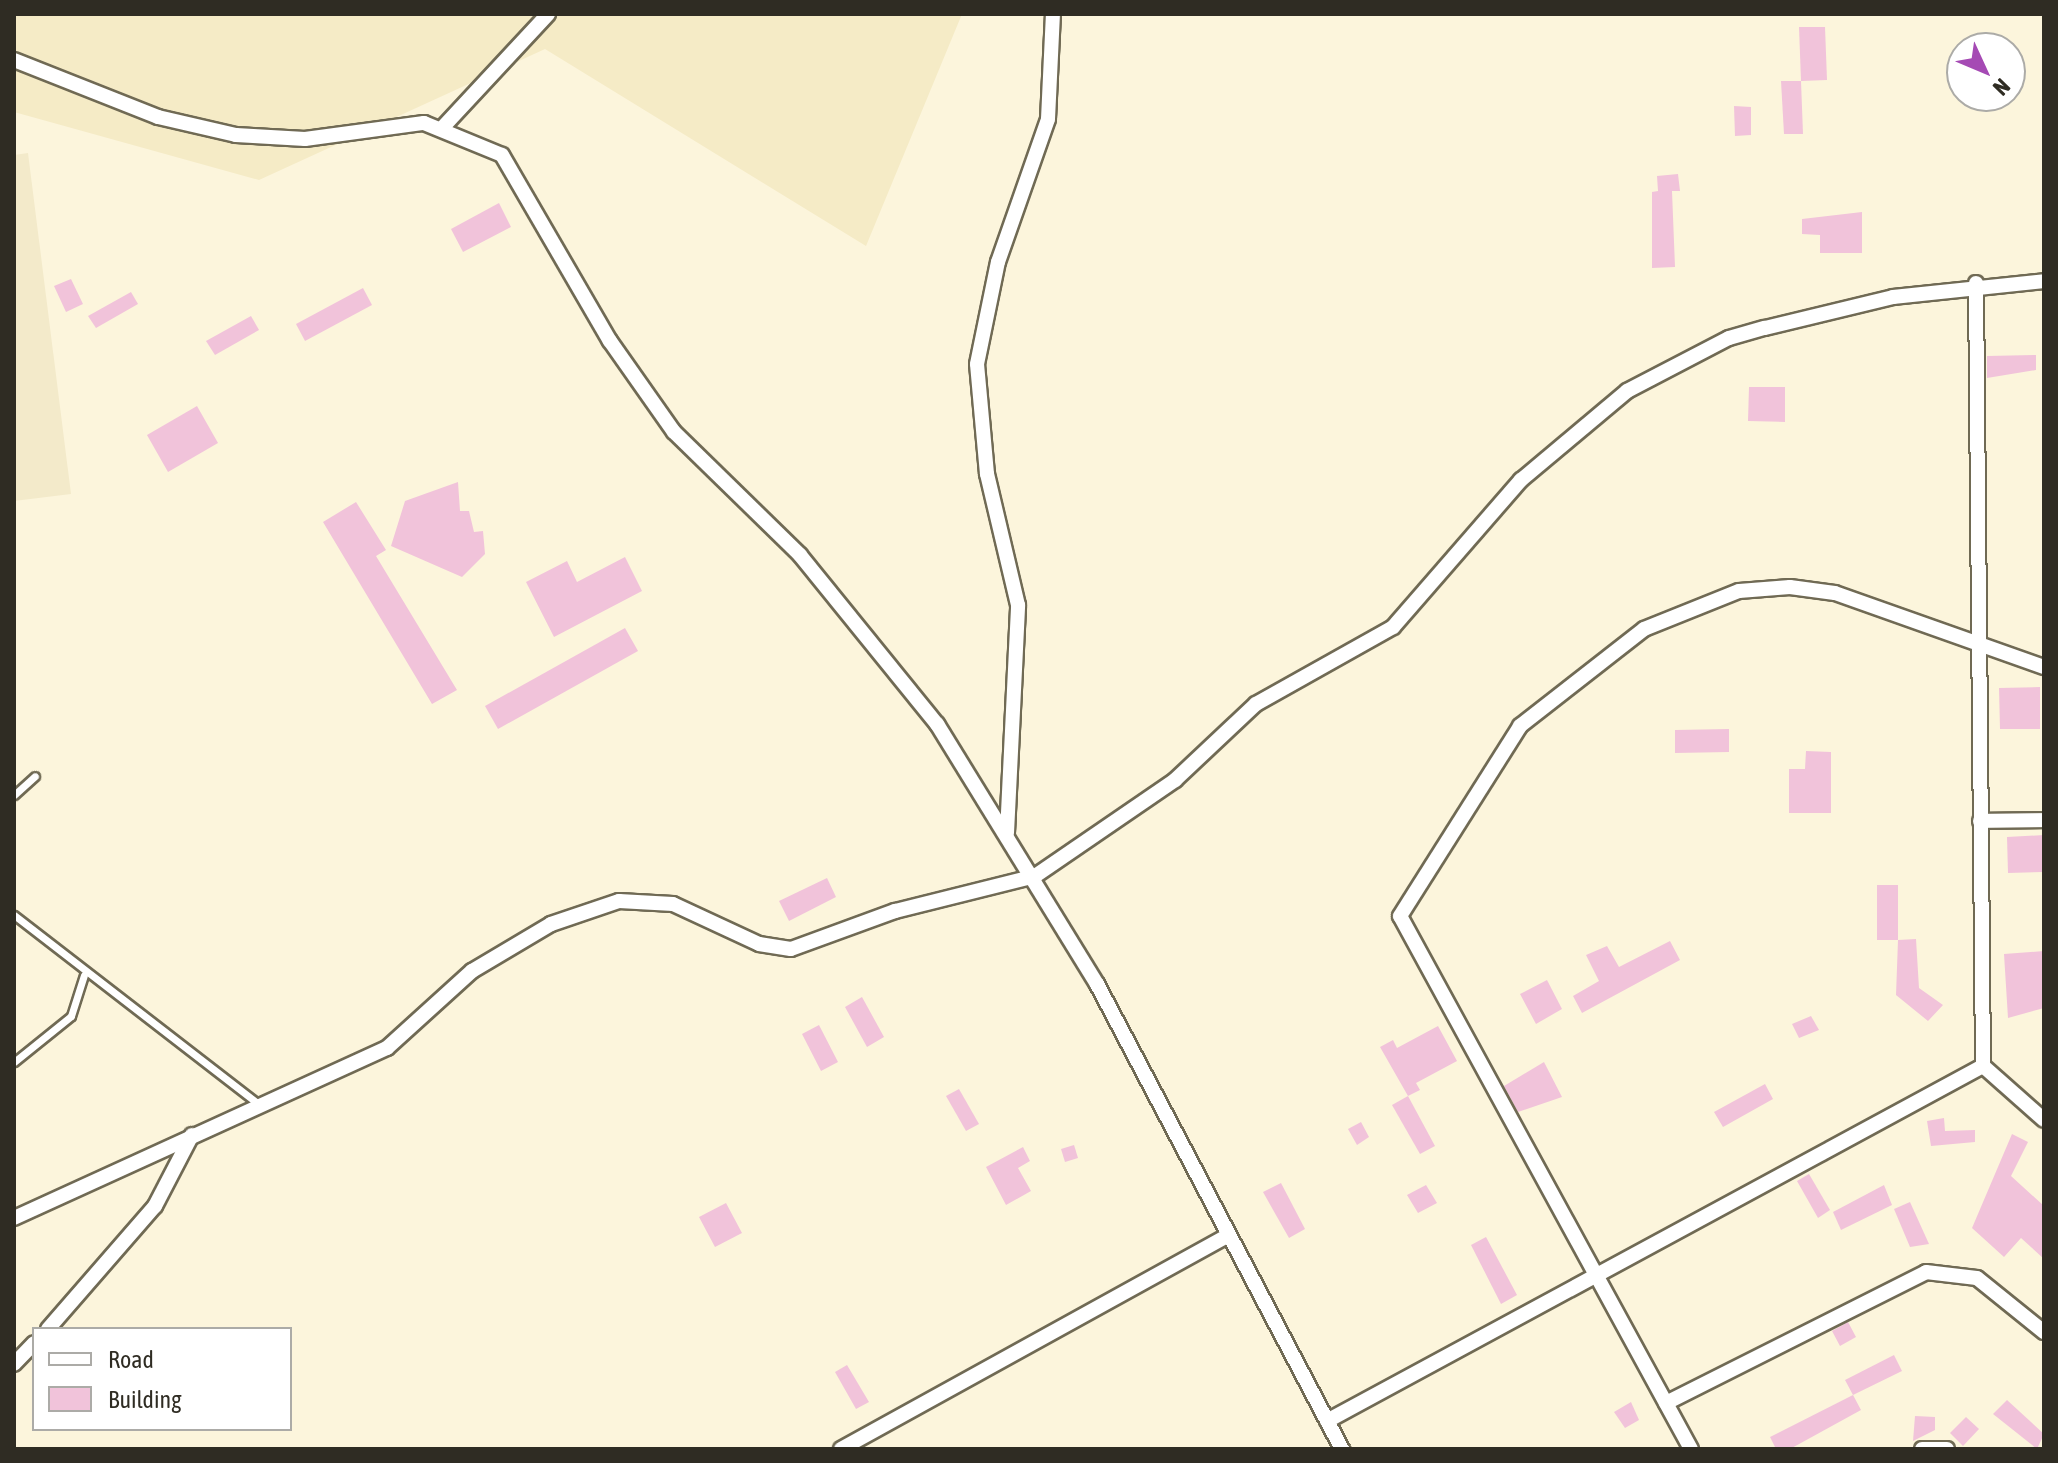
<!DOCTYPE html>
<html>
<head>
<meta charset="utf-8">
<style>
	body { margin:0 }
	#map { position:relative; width:2058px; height:1463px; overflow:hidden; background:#fcf5dc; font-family:"Asap Condensed",sans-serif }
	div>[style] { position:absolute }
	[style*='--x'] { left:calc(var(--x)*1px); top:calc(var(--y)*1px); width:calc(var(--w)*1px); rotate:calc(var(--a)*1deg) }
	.built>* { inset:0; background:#f3eaca }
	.sand>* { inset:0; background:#f5ebc6 }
	.building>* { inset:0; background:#f1c3da }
	.roads { filter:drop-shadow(2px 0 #706a54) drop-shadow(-2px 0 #706a54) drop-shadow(0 2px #706a54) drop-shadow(0 -2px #706a54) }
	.service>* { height:7px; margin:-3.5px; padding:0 3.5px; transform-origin:3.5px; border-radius:3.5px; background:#fff }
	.minor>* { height:14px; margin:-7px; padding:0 7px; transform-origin:7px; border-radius:7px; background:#fff }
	span { translate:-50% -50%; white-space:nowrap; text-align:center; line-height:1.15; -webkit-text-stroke:6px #fff; paint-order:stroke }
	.frame { position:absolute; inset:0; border:16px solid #2f2c23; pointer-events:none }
	.legend { position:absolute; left:32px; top:1327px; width:260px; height:104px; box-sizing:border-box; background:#fff; border:2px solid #acaba7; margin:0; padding:10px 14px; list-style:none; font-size:24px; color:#2f2c23 }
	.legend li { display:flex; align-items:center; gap:16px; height:40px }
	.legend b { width:40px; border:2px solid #acaba7 }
	.north { position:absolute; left:1946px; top:32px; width:80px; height:80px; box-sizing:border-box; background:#fff; border:2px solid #acaba7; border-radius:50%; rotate:134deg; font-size:22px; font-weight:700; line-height:32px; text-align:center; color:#2f2c23 }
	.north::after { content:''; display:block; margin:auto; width:28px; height:36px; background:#a54ab4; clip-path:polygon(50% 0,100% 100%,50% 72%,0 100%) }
</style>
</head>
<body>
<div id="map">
	<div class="built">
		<div style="clip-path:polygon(28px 153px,71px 494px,14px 501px,14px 155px)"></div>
	</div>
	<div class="sand">
		<div style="clip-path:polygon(14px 14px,962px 14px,866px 246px,545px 49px,259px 180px,14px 112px)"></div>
	</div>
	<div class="building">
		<div style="clip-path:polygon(1799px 27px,1825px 27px,1827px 80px,1801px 81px)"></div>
		<div style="clip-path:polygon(1781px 81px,1801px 81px,1803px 134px,1784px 134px)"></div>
		<div style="clip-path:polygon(1734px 106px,1751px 107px,1751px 135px,1735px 136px)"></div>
		<div style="clip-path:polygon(1678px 174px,1680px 191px,1672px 191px,1675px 267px,1652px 268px,1652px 192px,1658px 191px,1657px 176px)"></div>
		<div style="clip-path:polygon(499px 203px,511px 227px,463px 252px,451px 229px)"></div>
		<div style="clip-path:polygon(1862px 212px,1862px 253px,1820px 253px,1820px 235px,1802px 234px,1802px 219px)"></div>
		<div style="clip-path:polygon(71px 279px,83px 304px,66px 312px,54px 286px)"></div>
		<div style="clip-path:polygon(363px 288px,372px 305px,305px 341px,296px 324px)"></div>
		<div style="clip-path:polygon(131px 292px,138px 304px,96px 328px,88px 316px)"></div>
		<div style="clip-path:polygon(251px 316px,259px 330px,215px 355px,206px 341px)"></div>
		<div style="clip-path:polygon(2036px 355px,2036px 370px,1987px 378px,1987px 356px)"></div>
		<div style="clip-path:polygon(1749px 387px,1785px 387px,1785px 422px,1748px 421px)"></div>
		<div style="clip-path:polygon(197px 406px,218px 443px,168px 472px,147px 435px)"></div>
		<div style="clip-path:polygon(458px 482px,460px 511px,469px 511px,474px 532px,483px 531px,485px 554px,462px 577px,391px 546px,405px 501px)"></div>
		<div style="clip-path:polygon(356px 502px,386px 550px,376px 556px,457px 690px,432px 704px,323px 522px)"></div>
		<div style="clip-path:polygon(625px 557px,642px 591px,554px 637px,526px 582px,567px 561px,577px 582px)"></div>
		<div style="clip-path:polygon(625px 628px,638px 651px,498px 729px,485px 706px)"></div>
		<div style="clip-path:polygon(2040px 687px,2040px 729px,2000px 729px,1999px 688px)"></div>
		<div style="clip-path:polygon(1729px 729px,1729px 752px,1675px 753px,1675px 730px)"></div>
		<div style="clip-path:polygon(1806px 751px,1831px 752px,1831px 813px,1789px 813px,1789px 769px,1805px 769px)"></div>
		<div style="clip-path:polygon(2044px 835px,2044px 872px,2008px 873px,2007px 837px)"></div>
		<div style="clip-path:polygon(827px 878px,836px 897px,789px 921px,779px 901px)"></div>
		<div style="clip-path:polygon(1877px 885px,1898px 885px,1898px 940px,1877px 940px)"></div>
		<div style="clip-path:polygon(1916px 939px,1919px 988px,1943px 1005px,1928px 1021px,1896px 995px,1898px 940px)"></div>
		<div style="clip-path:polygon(1670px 941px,1680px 960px,1582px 1013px,1573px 996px,1599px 981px,1586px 955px,1607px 946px,1619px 967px)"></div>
		<div style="clip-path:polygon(2044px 951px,2044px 1008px,2008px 1018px,2004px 954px)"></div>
		<div style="clip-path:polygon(1547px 980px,1562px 1009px,1536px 1024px,1520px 994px)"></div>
		<div style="clip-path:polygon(862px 997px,884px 1037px,867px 1047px,845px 1007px)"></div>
		<div style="clip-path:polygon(1811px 1016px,1819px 1030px,1799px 1038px,1792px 1024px)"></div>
		<div style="clip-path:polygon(819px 1025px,838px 1062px,821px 1071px,802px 1034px)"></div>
		<div style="clip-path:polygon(1438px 1026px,1457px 1061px,1416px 1083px,1420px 1090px,1408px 1096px,1380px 1047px,1393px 1040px,1397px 1048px)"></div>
		<div style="clip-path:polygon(1544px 1062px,1562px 1097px,1518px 1112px,1504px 1086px)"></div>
		<div style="clip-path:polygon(1765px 1084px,1773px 1099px,1723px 1127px,1714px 1112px)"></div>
		<div style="clip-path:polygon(959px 1089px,979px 1124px,966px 1131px,946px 1096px)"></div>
		<div style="clip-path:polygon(1408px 1096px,1435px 1146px,1420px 1154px,1392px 1105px)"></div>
		<div style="clip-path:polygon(1944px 1118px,1945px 1131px,1975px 1130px,1975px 1142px,1931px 1146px,1927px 1121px)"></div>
		<div style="clip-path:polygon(1361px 1122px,1369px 1137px,1357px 1145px,1348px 1129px)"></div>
		<div style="clip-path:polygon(2012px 1134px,2028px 1142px,2011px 1176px,2044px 1206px,2044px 1259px,2021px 1238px,2004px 1257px,1972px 1228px)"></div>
		<div style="clip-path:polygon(1074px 1145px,1078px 1158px,1065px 1162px,1061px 1149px)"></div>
		<div style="clip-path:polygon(1023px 1147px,1030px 1161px,1018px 1168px,1031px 1191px,1006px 1205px,986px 1167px)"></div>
		<div style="clip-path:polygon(1809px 1174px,1830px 1210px,1818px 1218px,1797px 1181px)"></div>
		<div style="clip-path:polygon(1281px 1183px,1305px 1229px,1289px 1238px,1263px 1192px)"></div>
		<div style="clip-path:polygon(1426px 1185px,1437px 1203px,1418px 1213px,1407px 1195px)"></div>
		<div style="clip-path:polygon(1884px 1185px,1892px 1205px,1841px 1230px,1833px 1212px)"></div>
		<div style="clip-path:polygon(1910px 1202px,1929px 1244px,1910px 1247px,1894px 1209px)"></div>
		<div style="clip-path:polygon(726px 1203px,742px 1233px,715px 1247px,699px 1217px)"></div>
		<div style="clip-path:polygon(1486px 1237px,1517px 1295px,1501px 1304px,1471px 1245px)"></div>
		<div style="clip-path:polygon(1848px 1322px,1856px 1337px,1840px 1346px,1832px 1331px)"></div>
		<div style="clip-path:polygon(1894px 1355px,1902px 1371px,1853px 1395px,1845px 1380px)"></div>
		<div style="clip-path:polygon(847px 1365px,869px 1402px,856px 1409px,835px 1372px)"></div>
		<div style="clip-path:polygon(1853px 1395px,1861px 1410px,1790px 1449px,1776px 1449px,1770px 1437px)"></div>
		<div style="clip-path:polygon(2007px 1400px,2044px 1434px,2037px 1449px,1993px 1414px)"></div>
		<div style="clip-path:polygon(1631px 1402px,1639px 1420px,1625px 1428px,1614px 1412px)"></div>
		<div style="clip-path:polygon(1915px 1416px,1935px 1417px,1935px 1430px,1913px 1441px)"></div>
		<div style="clip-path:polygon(1966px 1417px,1979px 1429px,1963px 1446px,1950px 1433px)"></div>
	</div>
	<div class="roads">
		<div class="service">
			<div style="--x:14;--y:795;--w:28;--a:-42"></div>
			<div style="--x:14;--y:915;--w:307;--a:37.7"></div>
			<div style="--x:14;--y:1062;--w:73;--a:-38.9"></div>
			<div style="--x:71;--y:1016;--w:43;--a:-72.4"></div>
		</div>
		<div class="minor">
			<div style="--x:14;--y:60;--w:155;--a:21.6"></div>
			<div style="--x:158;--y:117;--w:80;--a:13"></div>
			<div style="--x:236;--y:135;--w:69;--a:3.3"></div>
			<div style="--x:305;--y:139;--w:120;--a:-7.7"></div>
			<div style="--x:424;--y:123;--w:84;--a:22.3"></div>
			<div style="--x:502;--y:155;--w:215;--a:59.9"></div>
			<div style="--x:610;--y:341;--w:111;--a:54.9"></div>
			<div style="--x:674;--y:432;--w:176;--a:44.3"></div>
			<div style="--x:800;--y:555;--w:218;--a:51"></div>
			<div style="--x:937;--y:724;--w:305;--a:58.4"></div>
			<div style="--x:1097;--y:984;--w:526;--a:62.22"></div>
			<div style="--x:444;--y:126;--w:153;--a:-47.1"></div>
			<div style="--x:1976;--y:283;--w:783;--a:89.49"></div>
			<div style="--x:1983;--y:1066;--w:81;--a:41.5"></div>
			<div style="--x:1980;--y:821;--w:64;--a:-0.9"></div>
			<div style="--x:1007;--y:833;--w:228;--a:-87.2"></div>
			<div style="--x:1018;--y:605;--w:135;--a:-103.3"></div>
			<div style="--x:987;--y:474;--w:110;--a:-95.2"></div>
			<div style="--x:977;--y:364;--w:104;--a:-78.4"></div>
			<div style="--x:998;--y:262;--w:151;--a:-70.7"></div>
			<div style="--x:1048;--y:119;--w:105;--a:-87.3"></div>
			<div style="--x:14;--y:1218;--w:410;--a:-24.5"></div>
			<div style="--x:387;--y:1048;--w:115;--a:-42.2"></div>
			<div style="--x:472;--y:971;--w:92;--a:-30.7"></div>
			<div style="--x:551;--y:924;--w:72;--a:-18.7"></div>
			<div style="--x:619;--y:901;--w:54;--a:3.2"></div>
			<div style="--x:673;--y:904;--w:95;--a:24.9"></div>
			<div style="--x:759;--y:944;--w:32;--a:9"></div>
			<div style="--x:791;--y:949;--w:111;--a:-20.1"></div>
			<div style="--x:895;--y:911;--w:144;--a:-14"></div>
			<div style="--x:1035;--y:876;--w:170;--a:-34.4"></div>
			<div style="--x:1175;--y:780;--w:111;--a:-43.2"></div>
			<div style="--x:1256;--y:704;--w:157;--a:-29.3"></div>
			<div style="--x:1393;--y:627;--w:195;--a:-49"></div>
			<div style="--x:1521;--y:480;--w:138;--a:-40"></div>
			<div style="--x:1627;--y:391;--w:115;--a:-27.5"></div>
			<div style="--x:1729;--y:338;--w:37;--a:-16"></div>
			<div style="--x:1765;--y:328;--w:132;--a:-13.6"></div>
			<div style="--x:1893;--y:297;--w:152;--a:-6"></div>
			<div style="--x:48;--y:1329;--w:163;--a:-49"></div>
			<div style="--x:155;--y:1206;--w:80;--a:-62.5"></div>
			<div style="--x:14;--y:1364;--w:29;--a:-46"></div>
			<div style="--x:1666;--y:1403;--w:291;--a:-26.7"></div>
			<div style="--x:1926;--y:1272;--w:51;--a:6.7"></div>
			<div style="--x:1977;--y:1278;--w:86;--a:38.9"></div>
			<div style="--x:1327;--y:1421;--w:746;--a:-28.42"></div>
			<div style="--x:841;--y:1449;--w:443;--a:-28.9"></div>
			<div style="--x:1691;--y:1449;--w:607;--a:-118.63"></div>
			<div style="--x:1400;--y:916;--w:225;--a:-57.7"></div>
			<div style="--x:1520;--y:726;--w:157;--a:-38"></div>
			<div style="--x:1644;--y:629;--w:102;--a:-21.8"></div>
			<div style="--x:1739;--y:591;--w:51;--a:-4.5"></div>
			<div style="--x:1790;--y:587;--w:45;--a:7.6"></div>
			<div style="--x:1835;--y:593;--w:222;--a:19.5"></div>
			<div style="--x:1922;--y:1449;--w:25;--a:0"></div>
		</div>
	</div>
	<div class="frame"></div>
	<ul class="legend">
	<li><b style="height:10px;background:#fff"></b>Road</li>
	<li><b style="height:22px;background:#f1c3da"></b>Building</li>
	</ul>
	<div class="north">N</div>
</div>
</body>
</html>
